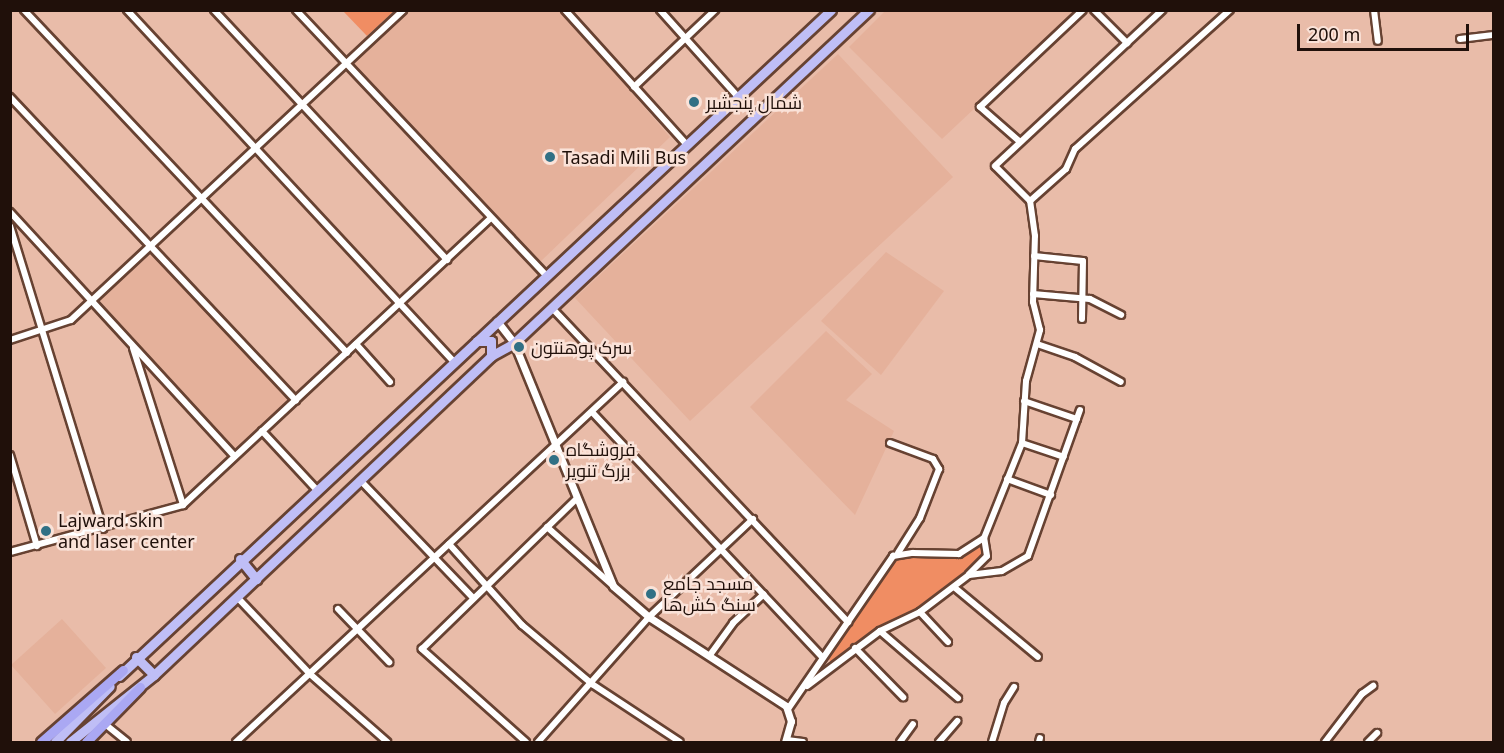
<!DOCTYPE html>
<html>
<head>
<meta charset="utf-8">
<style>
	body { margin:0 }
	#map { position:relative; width:1504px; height:753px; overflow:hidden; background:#e9bca9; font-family:"Noto Sans",Cairo,sans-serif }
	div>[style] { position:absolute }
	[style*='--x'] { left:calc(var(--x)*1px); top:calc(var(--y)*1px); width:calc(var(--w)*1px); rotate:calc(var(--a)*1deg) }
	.built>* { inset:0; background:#e5b19b }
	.green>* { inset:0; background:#f08d63 }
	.roads { filter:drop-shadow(2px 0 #674232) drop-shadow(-2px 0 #674232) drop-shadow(0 2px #674232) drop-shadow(0 -2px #674232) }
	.minor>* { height:6px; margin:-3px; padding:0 3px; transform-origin:3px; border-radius:3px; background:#fff }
	.tertiary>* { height:7px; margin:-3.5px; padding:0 3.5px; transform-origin:3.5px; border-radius:3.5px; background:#fff }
	.primary>* { height:9px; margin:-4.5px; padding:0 4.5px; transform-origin:4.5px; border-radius:4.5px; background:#bfbef6 }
	.trunk>* { height:9px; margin:-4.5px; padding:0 4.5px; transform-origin:4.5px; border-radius:4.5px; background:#aaa8f3 }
	.dots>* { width:16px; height:16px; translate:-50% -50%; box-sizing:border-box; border:3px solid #fae2d8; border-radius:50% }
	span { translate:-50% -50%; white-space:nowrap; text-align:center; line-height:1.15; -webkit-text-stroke:5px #fae2d8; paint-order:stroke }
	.poi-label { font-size:18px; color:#20100a }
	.left { translate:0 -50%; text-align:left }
	.frame { position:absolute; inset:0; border:12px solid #20100a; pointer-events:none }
	.scale { position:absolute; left:1297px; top:24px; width:172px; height:27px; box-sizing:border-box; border:3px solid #20100a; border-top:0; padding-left:8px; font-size:18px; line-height:21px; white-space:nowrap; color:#20100a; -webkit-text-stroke:4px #fae2d8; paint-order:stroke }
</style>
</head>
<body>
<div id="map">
	<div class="built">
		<div style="clip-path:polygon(410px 11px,561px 11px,670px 137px,540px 262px,353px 64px)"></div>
		<div style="clip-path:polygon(885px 11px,1078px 11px,942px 139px,849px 47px)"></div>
		<div style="clip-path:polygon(838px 54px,953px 177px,690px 421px,575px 298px)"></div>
		<div style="clip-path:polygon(152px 252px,292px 400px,240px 449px,234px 450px,100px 301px)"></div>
		<div style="clip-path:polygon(886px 252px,944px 291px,881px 375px,821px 321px)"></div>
		<div style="clip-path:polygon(826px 331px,872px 374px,846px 400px,894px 431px,855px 515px,750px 407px)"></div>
		<div style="clip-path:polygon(62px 619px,106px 668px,55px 714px,11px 665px)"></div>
	</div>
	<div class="green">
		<div style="clip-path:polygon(343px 11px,394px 11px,367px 36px)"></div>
		<div style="clip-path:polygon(983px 543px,984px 558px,923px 610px,892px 621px,834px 664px,827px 658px,899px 556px,962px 557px)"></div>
	</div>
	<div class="roads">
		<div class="minor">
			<div style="--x:24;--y:10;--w:471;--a:46.7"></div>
			<div style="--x:127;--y:10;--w:480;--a:47.1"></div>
			<div style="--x:214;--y:10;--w:342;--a:47"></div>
			<div style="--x:296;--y:10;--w:364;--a:46.7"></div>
			<div style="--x:565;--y:10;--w:181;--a:47.9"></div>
			<div style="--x:660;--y:10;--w:117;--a:48.1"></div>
			<div style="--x:1094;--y:10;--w:47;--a:45"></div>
			<div style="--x:1374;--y:10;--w:31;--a:83"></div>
			<div style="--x:1460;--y:39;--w:34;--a:-7"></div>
			<div style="--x:634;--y:87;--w:112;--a:-43.5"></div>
			<div style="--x:10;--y:97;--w:417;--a:46.7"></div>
			<div style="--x:1019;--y:141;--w:52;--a:-138.9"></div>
			<div style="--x:980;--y:107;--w:141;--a:-43.3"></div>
			<div style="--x:1030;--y:201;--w:48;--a:-41.6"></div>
			<div style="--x:1066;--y:169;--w:22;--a:-66"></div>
			<div style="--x:1075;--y:149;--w:208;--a:-41.9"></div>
			<div style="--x:10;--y:212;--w:331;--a:47.4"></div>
			<div style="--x:10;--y:226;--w:317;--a:72.9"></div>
			<div style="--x:1034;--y:256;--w:49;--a:5.8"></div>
			<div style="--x:1083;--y:261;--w:58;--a:91"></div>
			<div style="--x:1033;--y:294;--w:57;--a:5"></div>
			<div style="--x:1090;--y:299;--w:35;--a:27"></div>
			<div style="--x:552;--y:308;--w:432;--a:46.7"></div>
			<div style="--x:10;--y:340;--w:64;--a:-18.2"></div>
			<div style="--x:71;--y:320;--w:454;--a:-43"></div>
			<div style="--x:356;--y:344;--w:51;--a:48.2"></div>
			<div style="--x:1037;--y:344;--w:40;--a:18.9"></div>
			<div style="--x:1075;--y:357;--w:52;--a:28.5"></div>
			<div style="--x:133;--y:348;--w:165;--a:72.3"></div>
			<div style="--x:1024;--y:401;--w:56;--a:18.8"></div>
			<div style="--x:592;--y:412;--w:337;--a:46.8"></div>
			<div style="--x:262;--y:431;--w:78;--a:47.1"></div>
			<div style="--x:890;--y:443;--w:46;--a:20.4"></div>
			<div style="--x:933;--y:459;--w:12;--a:59"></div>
			<div style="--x:939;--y:469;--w:53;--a:111.2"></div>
			<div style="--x:920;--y:518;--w:41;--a:122.2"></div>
			<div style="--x:1022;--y:443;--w:44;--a:18.4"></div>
			<div style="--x:10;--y:455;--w:95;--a:73.5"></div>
			<div style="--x:1007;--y:479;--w:47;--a:20"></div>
			<div style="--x:360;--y:480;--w:163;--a:46.2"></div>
			<div style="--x:547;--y:527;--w:87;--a:41.7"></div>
			<div style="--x:449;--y:544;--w:109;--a:48"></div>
			<div style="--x:522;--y:625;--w:92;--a:40.1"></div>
			<div style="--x:592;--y:684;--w:105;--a:33.4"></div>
			<div style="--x:10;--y:552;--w:179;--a:-15.2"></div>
			<div style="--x:183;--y:505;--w:421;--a:-43"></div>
			<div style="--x:969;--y:574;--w:25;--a:-45"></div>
			<div style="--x:987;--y:556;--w:18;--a:-99"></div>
			<div style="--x:954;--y:587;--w:109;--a:39.8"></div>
			<div style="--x:237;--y:597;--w:106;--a:46.5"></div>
			<div style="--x:310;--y:674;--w:103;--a:41.4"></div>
			<div style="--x:338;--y:609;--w:74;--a:46.1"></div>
			<div style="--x:920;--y:612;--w:41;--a:47"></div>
			<div style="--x:880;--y:631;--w:103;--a:40.7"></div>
			<div style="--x:855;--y:648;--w:69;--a:45.6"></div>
			<div style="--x:710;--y:655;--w:39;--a:-54"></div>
			<div style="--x:733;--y:623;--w:42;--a:-43.1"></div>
			<div style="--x:807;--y:686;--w:91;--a:-37"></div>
			<div style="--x:880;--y:631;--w:44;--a:-25.4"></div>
			<div style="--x:920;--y:612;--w:61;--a:-37.1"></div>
			<div style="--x:969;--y:575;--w:33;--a:-7"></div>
			<div style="--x:1002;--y:571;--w:30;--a:-30"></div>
			<div style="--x:1028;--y:556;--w:155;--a:-70.4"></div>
			<div style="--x:788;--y:709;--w:186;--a:-55.5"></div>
			<div style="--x:893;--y:556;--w:20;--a:-9"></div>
			<div style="--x:913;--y:553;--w:46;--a:1.2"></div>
			<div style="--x:959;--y:554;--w:30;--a:-33"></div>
			<div style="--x:984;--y:538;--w:102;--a:-68.2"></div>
			<div style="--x:1022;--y:443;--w:62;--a:-86.3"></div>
			<div style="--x:1026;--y:381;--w:53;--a:-74.6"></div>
			<div style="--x:1040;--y:330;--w:29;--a:-104"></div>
			<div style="--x:1033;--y:302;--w:66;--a:-88.3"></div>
			<div style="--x:1035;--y:236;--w:35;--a:-98"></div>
			<div style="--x:1030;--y:201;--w:49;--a:-135"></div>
			<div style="--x:995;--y:166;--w:229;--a:-43"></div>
			<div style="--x:105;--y:724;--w:28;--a:39"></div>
			<div style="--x:787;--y:740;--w:16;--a:7"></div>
			<div style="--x:236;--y:742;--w:529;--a:-42.93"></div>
			<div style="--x:526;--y:742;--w:140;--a:-138.2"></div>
			<div style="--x:422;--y:649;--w:215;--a:-44.2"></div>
			<div style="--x:538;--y:742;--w:167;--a:-48.4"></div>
			<div style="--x:649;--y:617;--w:143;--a:-43.3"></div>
			<div style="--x:900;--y:742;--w:22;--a:-54"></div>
			<div style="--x:939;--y:742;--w:28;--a:-49"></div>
			<div style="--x:992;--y:742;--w:41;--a:-72.9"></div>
			<div style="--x:1004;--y:703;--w:19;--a:-58"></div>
			<div style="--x:1039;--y:742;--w:4;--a:-76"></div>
			<div style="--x:1325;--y:742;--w:61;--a:-52.4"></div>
			<div style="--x:1362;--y:694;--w:14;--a:-36"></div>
			<div style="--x:1368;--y:742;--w:13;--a:-45"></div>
		</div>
		<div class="tertiary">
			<div style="--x:497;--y:321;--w:28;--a:52"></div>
			<div style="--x:514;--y:343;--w:262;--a:67.8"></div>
			<div style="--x:613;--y:586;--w:48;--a:40.7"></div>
			<div style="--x:649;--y:617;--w:163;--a:33"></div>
			<div style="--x:786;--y:706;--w:16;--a:72"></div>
			<div style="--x:791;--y:721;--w:22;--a:106"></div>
		</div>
		<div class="primary">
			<div style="--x:477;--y:341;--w:14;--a:0"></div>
			<div style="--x:491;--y:341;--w:15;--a:90"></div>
			<div style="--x:240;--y:559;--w:26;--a:51"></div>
			<div style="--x:136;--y:657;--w:25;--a:45"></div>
			<div style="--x:119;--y:676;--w:975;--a:-43.09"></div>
			<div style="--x:55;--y:742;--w:78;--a:-45.5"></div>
			<div style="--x:70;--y:742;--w:107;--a:-38.6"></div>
			<div style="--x:154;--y:675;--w:464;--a:-43.4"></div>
			<div style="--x:491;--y:356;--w:26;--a:-29"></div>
			<div style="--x:514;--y:343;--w:487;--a:-43.2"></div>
		</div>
		<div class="trunk">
			<div style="--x:41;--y:742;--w:109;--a:-41.3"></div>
			<div style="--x:86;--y:742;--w:77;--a:-45.5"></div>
		</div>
	</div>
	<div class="dots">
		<div style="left:694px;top:102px;background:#317085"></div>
		<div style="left:550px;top:157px;background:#317085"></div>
		<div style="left:519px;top:347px;background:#317085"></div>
		<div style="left:554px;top:460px;background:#317085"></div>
		<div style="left:46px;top:531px;background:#317085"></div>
		<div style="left:651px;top:594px;background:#317085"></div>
	</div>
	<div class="poi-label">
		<span class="left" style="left:706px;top:102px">شمال پنجشیر</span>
		<span class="left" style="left:562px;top:157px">Tasadi Mili Bus</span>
		<span class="left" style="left:531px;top:347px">سرک پوهنتون</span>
		<span class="left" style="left:566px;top:460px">فروشگاه<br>بزرگ تنویر</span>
		<span class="left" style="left:58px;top:531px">Lajward skin<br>and laser center</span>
		<span class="left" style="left:663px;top:594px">مسجد جامع<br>سنگ کش‌ها</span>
	</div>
	<div class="frame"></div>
	<div class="scale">200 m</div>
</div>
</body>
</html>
